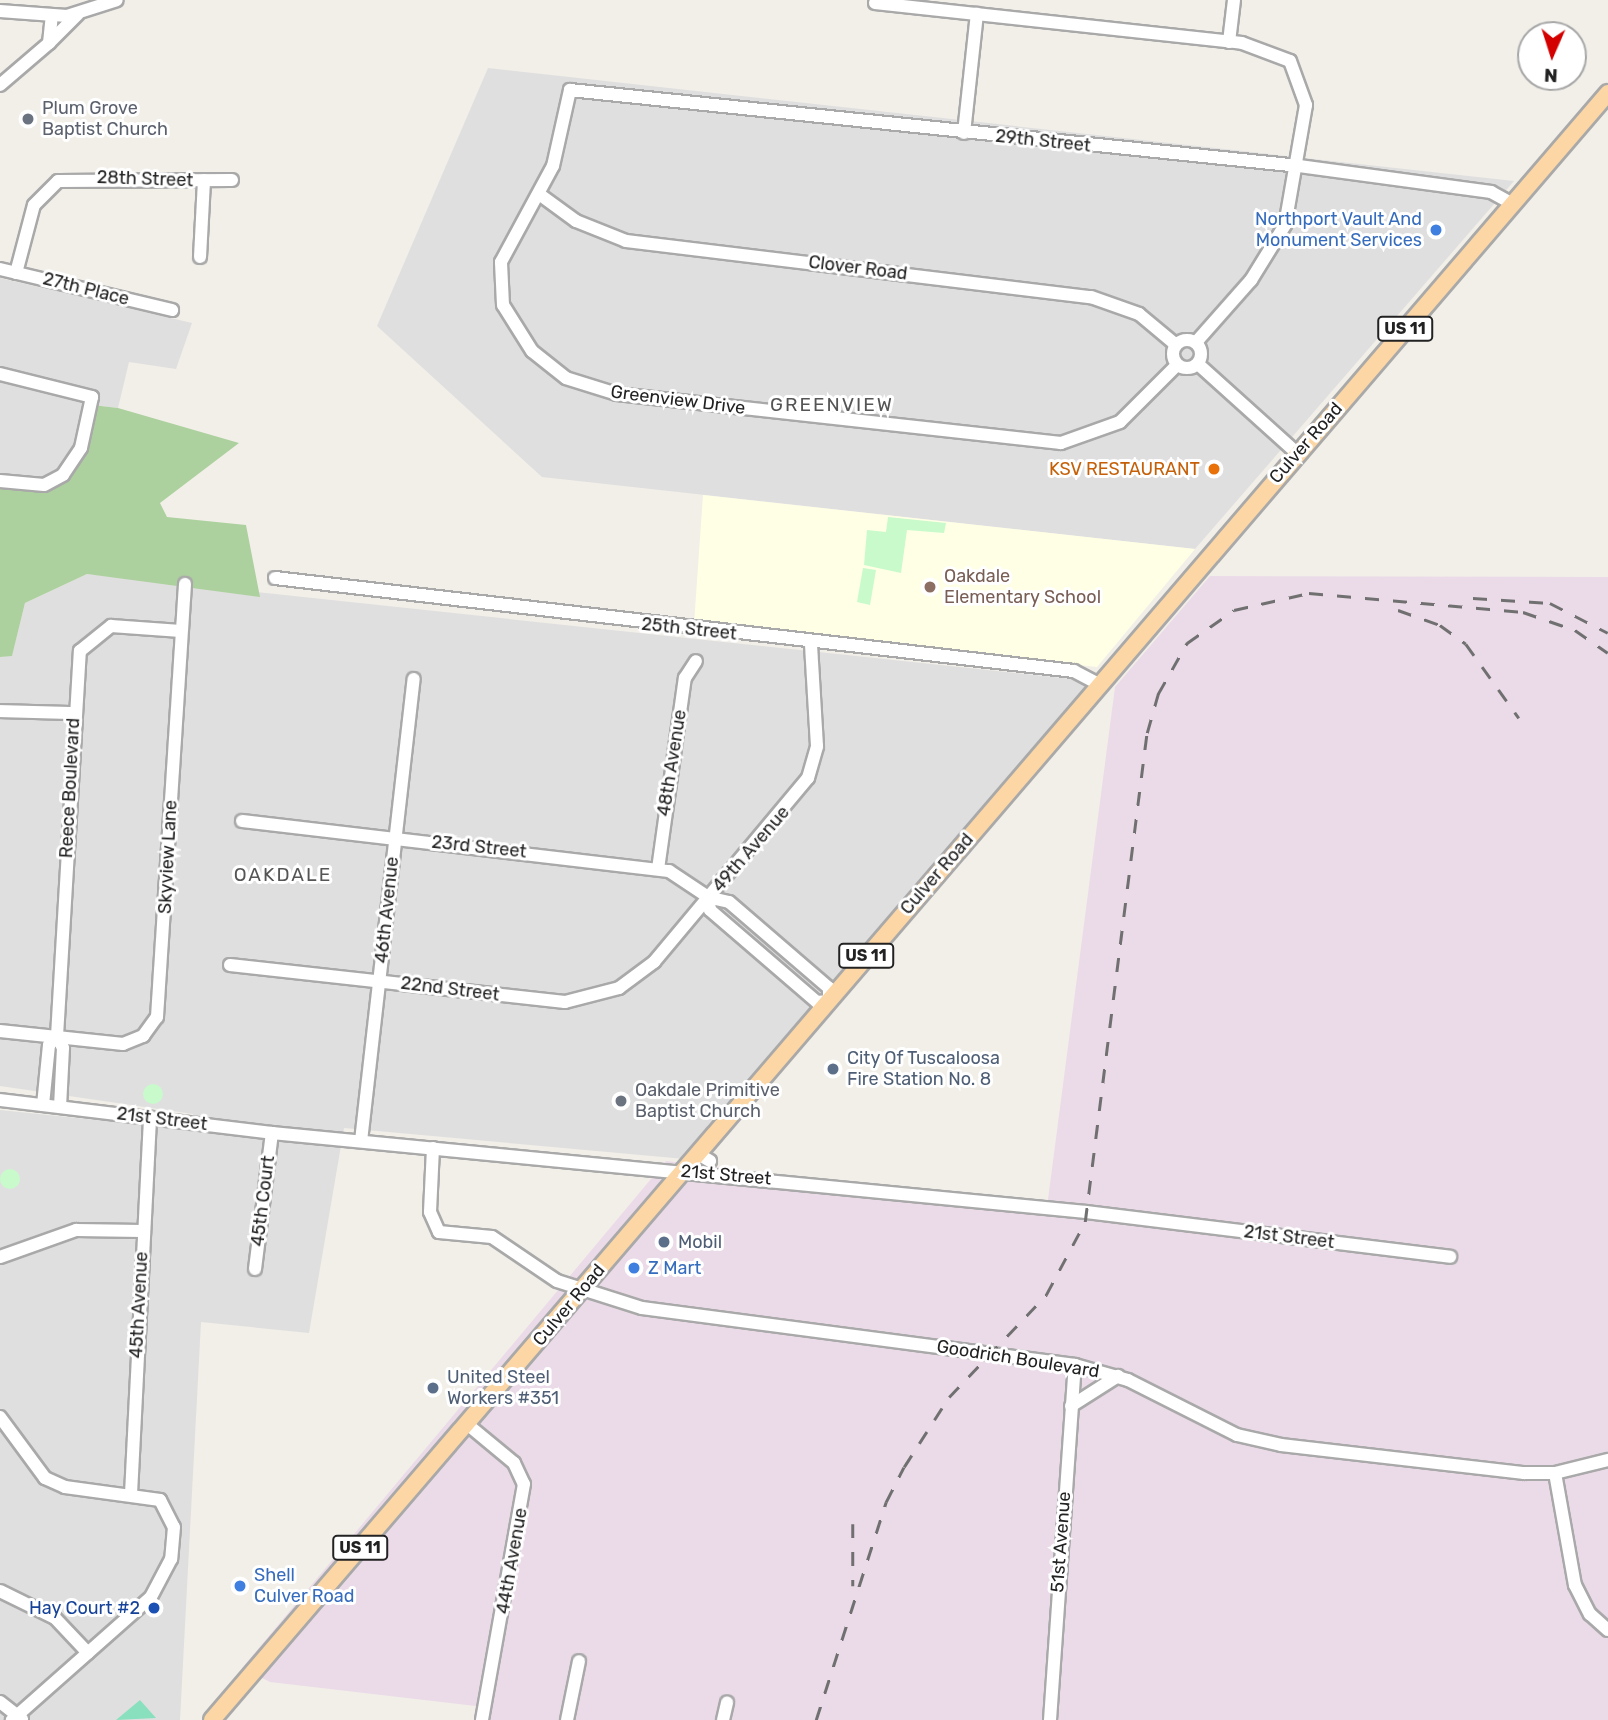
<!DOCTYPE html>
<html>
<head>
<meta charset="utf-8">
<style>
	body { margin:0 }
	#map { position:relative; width:1608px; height:1720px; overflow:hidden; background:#f2efe9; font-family:Rubik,sans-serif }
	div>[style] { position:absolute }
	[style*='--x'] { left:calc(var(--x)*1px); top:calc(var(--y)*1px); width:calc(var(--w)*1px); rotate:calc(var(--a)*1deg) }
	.residential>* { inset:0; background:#e0dfdf }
	.industrial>* { inset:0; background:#ebdbe8 }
	.education>* { inset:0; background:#ffffe5 }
	.forest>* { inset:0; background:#add19e }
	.park>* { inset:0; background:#c8facc }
	.round { border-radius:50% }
	.pitch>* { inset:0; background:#88e0be }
	.roads { filter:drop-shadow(2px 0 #a9a9a9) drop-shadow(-2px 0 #a9a9a9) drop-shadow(0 2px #a9a9a9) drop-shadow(0 -2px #a9a9a9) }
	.minor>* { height:12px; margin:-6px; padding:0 6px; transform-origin:6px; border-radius:6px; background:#fff }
	.minor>.ring { margin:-6px; padding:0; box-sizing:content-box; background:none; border:12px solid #fff; border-radius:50% }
	.major>* { height:16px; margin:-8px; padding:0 8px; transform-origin:8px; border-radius:8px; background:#fcd6a4 }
	.rail>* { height:2.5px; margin-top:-1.25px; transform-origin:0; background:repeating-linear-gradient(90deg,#707070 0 14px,transparent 0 28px) }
	.dots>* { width:19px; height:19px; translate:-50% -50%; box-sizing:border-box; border:4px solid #fff; border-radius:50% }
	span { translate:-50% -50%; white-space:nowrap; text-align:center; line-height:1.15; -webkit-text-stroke:6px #fff; paint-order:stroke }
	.shield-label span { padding:2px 5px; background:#fff; border:2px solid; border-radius:5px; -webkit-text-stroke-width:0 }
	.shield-label { font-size:16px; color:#222; font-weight:700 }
	.worship-label { font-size:18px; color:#5b616d }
	.left { translate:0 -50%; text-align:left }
	.street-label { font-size:18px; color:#222 }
	.shop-label { font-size:18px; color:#366cbe }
	.right { translate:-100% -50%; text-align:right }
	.food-label { font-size:18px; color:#c56008 }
	.education-label { font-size:18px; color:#785e54 }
	.service-label { font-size:18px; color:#4e5e75 }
	.transit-label { font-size:18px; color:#164399 }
	.neighbourhood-label { font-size:19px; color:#555; letter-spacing:2px }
	.north { position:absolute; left:1517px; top:21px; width:70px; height:70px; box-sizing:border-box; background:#fff; border:2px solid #a7a7a7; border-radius:50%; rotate:183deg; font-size:19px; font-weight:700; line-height:28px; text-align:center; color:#222 }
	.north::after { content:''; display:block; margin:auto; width:24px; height:32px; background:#d40000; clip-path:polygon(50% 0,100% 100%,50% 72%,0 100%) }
</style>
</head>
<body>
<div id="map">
	<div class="residential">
		<div style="clip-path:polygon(488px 68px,1514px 181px,1195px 549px,542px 477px,377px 326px)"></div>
		<div style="clip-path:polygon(0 278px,192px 323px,176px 369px,129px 362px,118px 408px,84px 404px,70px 458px,60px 471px,31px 481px,0 473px)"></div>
		<div style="clip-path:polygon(87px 574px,1072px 679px,1088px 688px,685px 1159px,344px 1128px,309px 1333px,201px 1322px,180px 1720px,0 1720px,0 1110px,192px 1130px,193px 1114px,0 1086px,0 657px,12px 655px,25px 603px)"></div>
	</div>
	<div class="industrial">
		<div style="clip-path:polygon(1210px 576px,1608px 577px,1608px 1720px,482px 1720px,484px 1707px,270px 1682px,242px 1668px,666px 1161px,1047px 1207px,1115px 687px)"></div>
	</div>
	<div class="education">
		<div style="clip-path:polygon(703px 495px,1195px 549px,1097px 667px,694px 624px)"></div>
	</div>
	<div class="forest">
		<div style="clip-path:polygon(84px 404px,118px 408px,239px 443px,160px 503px,167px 517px,246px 525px,260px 597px,87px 574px,25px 603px,12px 656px,0 657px,0 473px,31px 481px,60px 470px,70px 458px)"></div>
	</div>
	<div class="park">
		<div style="clip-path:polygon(888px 517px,946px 523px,944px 533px,907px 530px,901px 573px,864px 565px,867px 530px,886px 532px)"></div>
		<div style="clip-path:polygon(863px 568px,876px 570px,870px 605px,857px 602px)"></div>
		<div class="round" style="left:143px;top:1084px;width:20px;height:20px"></div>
		<div class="round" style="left:0;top:1169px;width:20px;height:20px"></div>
	</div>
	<div class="pitch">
		<div style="clip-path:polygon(140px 1700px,156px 1718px,116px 1720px)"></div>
	</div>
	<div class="roads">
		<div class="minor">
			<div style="--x:875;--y:3;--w:369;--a:6.2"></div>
			<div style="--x:1242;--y:43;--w:51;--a:20.6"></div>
			<div style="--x:1290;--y:61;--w:47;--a:70"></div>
			<div style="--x:1306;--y:105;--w:122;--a:99.9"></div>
			<div style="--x:1285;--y:225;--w:65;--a:121.7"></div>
			<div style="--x:1251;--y:280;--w:81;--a:131.5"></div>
			<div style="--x:0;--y:11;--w:67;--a:4.3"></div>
			<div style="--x:67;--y:16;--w:52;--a:-17.7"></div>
			<div style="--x:1229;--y:42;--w:42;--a:-83.2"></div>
			<div style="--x:49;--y:43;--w:41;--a:-45"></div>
			<div style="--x:0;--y:85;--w:65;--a:-40.6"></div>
			<div style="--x:49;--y:43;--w:27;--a:-84"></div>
			<div style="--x:964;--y:133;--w:120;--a:-83.8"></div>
			<div style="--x:539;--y:194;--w:46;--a:36.1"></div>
			<div style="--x:576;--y:221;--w:54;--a:21.8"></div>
			<div style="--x:626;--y:241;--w:468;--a:6.9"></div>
			<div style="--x:1091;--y:297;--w:51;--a:19.5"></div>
			<div style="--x:1139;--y:314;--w:47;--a:39.8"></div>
			<div style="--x:200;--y:257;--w:77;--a:-87"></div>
			<div style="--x:0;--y:269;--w:177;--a:13.4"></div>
			<div style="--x:16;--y:273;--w:70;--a:-75.2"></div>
			<div style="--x:34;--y:205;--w:34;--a:-45"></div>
			<div style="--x:58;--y:181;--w:174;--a:-0.3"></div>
			<div class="ring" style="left:1173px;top:340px;width:16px;height:16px"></div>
			<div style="--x:1198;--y:364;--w:133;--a:42"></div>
			<div style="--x:1176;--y:366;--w:79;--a:135"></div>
			<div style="--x:1120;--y:422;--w:63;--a:160.4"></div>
			<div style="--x:1061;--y:443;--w:447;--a:-173.7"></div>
			<div style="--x:617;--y:394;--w:53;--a:-162.6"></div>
			<div style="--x:566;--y:378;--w:43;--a:-141.5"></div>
			<div style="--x:532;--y:351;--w:54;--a:-122.2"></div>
			<div style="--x:503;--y:305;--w:43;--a:-92.7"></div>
			<div style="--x:501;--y:262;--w:109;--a:-61.6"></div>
			<div style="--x:553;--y:166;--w:78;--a:-77.4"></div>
			<div style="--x:570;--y:90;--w:733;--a:5.95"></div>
			<div style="--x:1299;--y:166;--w:194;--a:7.7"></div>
			<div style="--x:1491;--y:192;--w:25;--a:29"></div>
			<div style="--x:0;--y:374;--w:95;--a:14"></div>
			<div style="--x:92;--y:397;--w:52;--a:102.2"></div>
			<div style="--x:81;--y:448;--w:32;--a:124"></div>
			<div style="--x:63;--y:475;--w:21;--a:152"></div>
			<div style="--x:44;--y:485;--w:44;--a:-174.8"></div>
			<div style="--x:275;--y:578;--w:804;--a:6.64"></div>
			<div style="--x:1074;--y:671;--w:30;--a:28"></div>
			<div style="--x:0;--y:711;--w:73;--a:1.6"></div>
			<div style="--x:242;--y:821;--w:430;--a:6.7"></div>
			<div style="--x:669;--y:871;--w:47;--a:33.7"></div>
			<div style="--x:708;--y:897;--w:13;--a:81"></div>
			<div style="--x:710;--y:910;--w:141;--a:40.7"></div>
			<div style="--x:817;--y:1002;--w:12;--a:-5"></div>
			<div style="--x:829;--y:1001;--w:13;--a:-90"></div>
			<div style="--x:829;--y:988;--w:132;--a:-139.3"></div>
			<div style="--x:729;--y:902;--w:22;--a:-167"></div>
			<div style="--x:658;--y:869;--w:193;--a:-82"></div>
			<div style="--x:685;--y:678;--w:20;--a:-57"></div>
			<div style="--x:230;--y:965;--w:337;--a:6.3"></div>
			<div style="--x:565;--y:1002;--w:56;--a:-14.5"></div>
			<div style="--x:619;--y:988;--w:44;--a:-36.6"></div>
			<div style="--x:654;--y:962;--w:240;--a:-50.1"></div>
			<div style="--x:808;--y:778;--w:33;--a:-74"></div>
			<div style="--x:817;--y:746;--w:102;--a:-93.4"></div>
			<div style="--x:0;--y:1031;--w:124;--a:6"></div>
			<div style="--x:123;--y:1044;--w:22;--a:-22"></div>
			<div style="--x:143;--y:1036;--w:24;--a:-54"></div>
			<div style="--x:157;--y:1017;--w:434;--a:-86.3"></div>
			<div style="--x:0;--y:1100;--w:274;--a:6.9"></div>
			<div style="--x:272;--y:1133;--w:818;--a:5.54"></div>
			<div style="--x:1086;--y:1212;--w:367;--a:7"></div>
			<div style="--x:43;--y:1105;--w:60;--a:-84.3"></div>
			<div style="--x:49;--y:1045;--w:12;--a:-48"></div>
			<div style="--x:60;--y:1107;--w:59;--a:-87.1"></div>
			<div style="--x:63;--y:1048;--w:13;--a:-117"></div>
			<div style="--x:57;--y:1036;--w:386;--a:-86.6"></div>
			<div style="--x:80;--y:651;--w:40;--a:-39"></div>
			<div style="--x:111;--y:626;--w:70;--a:4.1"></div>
			<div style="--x:361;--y:1141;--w:465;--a:-83.5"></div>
			<div style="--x:433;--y:1148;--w:64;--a:92.7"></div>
			<div style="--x:430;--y:1212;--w:22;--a:66"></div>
			<div style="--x:439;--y:1232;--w:53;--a:5.4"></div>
			<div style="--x:492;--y:1237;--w:78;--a:34.1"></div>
			<div style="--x:557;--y:1281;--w:89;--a:17.6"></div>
			<div style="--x:642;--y:1308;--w:437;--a:7.5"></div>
			<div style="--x:1075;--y:1365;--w:55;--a:15.8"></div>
			<div style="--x:1128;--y:1380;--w:122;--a:26.8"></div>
			<div style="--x:1237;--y:1435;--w:45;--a:12.8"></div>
			<div style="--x:1281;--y:1445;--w:245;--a:6.6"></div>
			<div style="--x:1524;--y:1473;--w:31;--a:0"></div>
			<div style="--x:1555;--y:1473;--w:55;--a:-13.8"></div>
			<div style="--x:698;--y:1154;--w:14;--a:30"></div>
			<div style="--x:0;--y:1257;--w:81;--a:-19.6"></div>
			<div style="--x:76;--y:1230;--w:66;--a:0.9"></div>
			<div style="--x:255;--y:1269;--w:137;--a:-82.9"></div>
			<div style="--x:1071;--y:1406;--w:56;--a:-32.6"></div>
			<div style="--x:0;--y:1417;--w:76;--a:53.6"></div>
			<div style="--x:45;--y:1478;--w:22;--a:24"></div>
			<div style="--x:65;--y:1487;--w:96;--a:7.8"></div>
			<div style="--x:160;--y:1500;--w:30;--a:63"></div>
			<div style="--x:174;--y:1527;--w:32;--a:95"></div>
			<div style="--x:171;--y:1559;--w:43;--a:117.8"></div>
			<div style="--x:151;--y:1597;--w:186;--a:138.5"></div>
			<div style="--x:467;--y:1424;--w:61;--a:39.7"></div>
			<div style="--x:514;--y:1463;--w:23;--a:65"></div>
			<div style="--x:524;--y:1484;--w:240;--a:100.1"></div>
			<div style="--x:1555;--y:1473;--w:114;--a:79.9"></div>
			<div style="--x:1575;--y:1585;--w:33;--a:63"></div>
			<div style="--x:1590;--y:1614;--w:24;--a:42"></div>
			<div style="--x:131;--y:1494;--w:377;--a:-87.1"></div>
			<div style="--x:0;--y:1591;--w:61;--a:26.1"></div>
			<div style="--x:55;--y:1618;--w:48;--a:46.7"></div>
			<div style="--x:0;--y:1702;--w:28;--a:38"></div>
			<div style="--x:567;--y:1720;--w:60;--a:-78.5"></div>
			<div style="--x:723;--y:1720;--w:18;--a:-77"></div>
			<div style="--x:1050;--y:1720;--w:356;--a:-86"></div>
		</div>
		<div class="major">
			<div style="--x:212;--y:1720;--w:2144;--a:-49.37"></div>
		</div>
	</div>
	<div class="rail">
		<div style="--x:1473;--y:598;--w:77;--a:3.7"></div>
		<div style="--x:1550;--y:603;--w:65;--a:27.3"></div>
		<div style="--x:1398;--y:610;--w:45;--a:19.7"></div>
		<div style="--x:1440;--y:625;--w:32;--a:36"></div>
		<div style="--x:1466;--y:644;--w:91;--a:54.4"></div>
		<div style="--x:853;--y:1524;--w:62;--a:90"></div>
		<div style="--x:816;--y:1720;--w:229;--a:-72.2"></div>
		<div style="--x:886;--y:1502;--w:39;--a:-63"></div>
		<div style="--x:904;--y:1467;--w:83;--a:-57.3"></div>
		<div style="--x:949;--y:1397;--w:141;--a:-46.4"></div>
		<div style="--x:1046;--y:1295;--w:83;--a:-61.9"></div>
		<div style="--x:1085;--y:1222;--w:493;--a:-82.8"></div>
		<div style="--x:1147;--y:733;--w:41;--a:-74.2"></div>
		<div style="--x:1158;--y:694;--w:59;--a:-60.4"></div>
		<div style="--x:1187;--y:643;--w:57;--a:-35.1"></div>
		<div style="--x:1234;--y:610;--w:77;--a:-12.8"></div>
		<div style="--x:1309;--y:593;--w:215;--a:5.1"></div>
		<div style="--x:1523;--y:612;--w:55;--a:19.1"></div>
		<div style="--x:1575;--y:630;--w:40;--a:34.9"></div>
	</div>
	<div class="dots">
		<div style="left:28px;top:119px;background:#6b7280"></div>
		<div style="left:1436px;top:230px;background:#3f7fe0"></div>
		<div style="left:1214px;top:469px;background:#e8710a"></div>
		<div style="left:930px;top:587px;background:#8d6e63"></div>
		<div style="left:833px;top:1069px;background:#5c6f8a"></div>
		<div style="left:621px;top:1101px;background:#6b7280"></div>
		<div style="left:664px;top:1242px;background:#5c6f8a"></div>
		<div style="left:634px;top:1268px;background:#3f7fe0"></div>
		<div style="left:433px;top:1388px;background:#5c6f8a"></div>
		<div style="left:240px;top:1586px;background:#3f7fe0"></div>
		<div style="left:154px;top:1608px;background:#1a4fb4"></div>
	</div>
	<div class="shield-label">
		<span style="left:1405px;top:329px">US 11</span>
		<span style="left:866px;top:956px">US 11</span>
		<span style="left:360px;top:1548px">US 11</span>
	</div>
	<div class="worship-label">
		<span class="left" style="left:42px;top:119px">Plum Grove<br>Baptist Church</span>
		<span class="left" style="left:635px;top:1101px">Oakdale Primitive<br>Baptist Church</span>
	</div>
	<div class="street-label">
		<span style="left:1043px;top:141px;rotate:6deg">29th Street</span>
		<span style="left:145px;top:179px;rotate:2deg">28th Street</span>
		<span style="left:858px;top:268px;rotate:7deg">Clover Road</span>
		<span style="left:86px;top:289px;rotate:14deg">27th Place</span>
		<span style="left:678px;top:400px;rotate:7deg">Greenview Drive</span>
		<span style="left:1306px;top:443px;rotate:-49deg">Culver Road</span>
		<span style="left:689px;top:629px;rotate:6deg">25th Street</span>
		<span style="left:672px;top:763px;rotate:-81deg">48th Avenue</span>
		<span style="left:70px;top:788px;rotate:-87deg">Reece Boulevard</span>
		<span style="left:479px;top:847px;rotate:6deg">23rd Street</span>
		<span style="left:751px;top:849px;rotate:-49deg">49th Avenue</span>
		<span style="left:168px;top:857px;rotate:-87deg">Skyview Lane</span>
		<span style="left:937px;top:874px;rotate:-49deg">Culver Road</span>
		<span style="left:387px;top:910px;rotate:-84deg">46th Avenue</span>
		<span style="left:450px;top:989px;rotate:7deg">22nd Street</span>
		<span style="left:162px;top:1119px;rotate:7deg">21st Street</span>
		<span style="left:726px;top:1175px;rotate:5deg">21st Street</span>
		<span style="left:263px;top:1201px;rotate:-83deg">45th Court</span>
		<span style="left:1289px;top:1237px;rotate:7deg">21st Street</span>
		<span style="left:139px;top:1305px;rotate:-87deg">45th Avenue</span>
		<span style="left:569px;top:1305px;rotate:-50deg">Culver Road</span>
		<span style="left:1018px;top:1359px;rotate:9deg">Goodrich Boulevard</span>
		<span style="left:1061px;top:1542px;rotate:-86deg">51st Avenue</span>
		<span style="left:512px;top:1561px;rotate:-80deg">44th Avenue</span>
	</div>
	<div class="shop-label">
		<span class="right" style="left:1422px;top:230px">Northport Vault And<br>Monument Services</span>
		<span class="left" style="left:648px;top:1268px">Z Mart</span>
		<span class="left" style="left:254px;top:1586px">Shell<br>Culver Road</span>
	</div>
	<div class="food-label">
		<span class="right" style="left:1200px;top:469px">KSV RESTAURANT</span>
	</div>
	<div class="education-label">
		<span class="left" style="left:944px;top:587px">Oakdale<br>Elementary School</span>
	</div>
	<div class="service-label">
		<span class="left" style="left:847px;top:1069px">City Of Tuscaloosa<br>Fire Station No. 8</span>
		<span class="left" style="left:678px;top:1242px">Mobil</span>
		<span class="left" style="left:447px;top:1388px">United Steel<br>Workers #351</span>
	</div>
	<div class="transit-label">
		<span class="right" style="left:140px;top:1608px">Hay Court #2</span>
	</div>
	<div class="neighbourhood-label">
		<span style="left:832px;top:405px">GREENVIEW</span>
		<span style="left:283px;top:875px">OAKDALE</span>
	</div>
	<div class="north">N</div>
</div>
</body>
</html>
